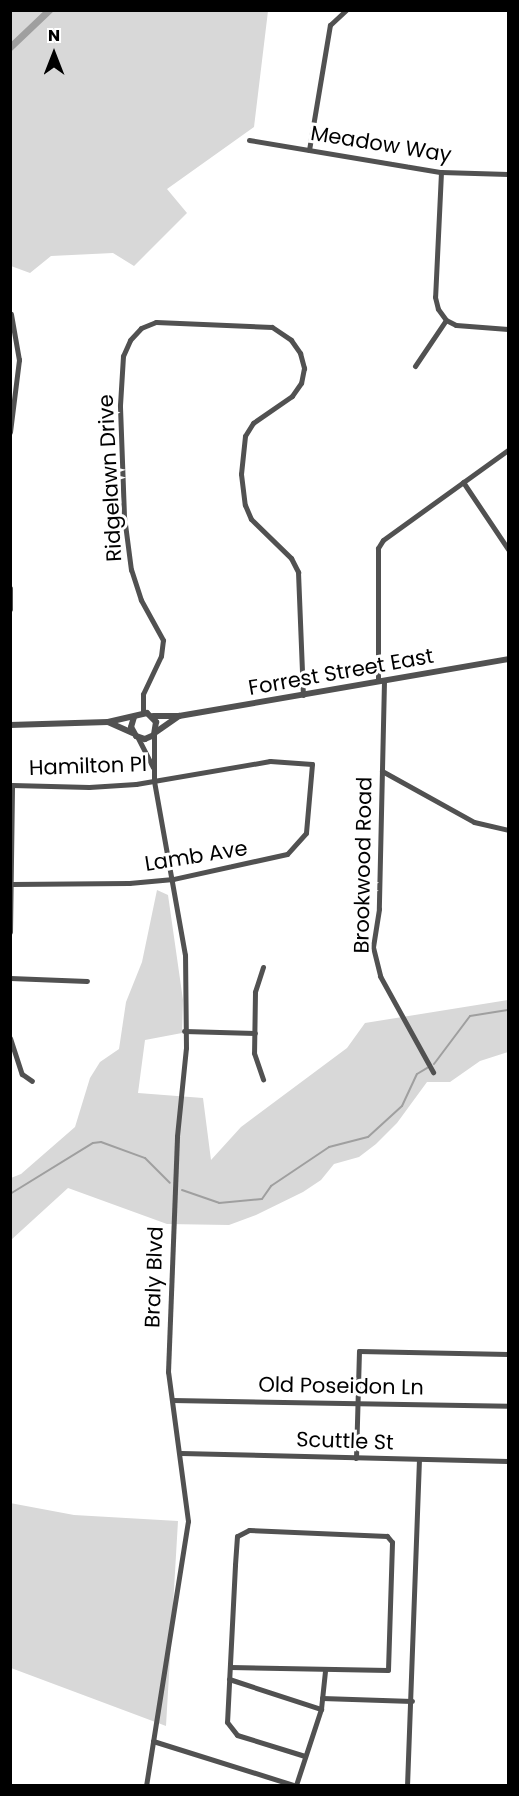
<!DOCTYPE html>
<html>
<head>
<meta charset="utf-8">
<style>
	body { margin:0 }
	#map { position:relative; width:519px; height:1796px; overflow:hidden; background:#fff; font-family:Poppins,sans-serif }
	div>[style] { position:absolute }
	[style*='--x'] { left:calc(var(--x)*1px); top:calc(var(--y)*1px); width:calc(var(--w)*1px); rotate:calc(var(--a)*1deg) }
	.green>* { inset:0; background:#d8d8d8 }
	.stream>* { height:2px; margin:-1px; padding:0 1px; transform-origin:1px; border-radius:1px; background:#9f9f9f }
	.canal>* { height:7px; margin:-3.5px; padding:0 3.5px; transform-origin:3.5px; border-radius:3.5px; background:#9f9f9f }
	.minor>* { height:5px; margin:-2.5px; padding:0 2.5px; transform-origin:2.5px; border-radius:2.5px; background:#515151 }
	.tertiary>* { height:6px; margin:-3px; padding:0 3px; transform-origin:3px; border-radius:3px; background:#515151 }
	span { translate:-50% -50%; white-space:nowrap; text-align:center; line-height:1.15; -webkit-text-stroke:6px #fff; paint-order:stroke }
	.street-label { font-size:21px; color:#000 }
	.frame { position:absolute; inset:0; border:12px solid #000; pointer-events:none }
	.north { position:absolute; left:24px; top:24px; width:60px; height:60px; -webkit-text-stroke:4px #fff; paint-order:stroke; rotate:0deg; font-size:16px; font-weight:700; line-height:24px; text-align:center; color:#000 }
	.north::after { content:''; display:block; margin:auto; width:21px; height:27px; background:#000; clip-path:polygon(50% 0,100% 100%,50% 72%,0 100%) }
</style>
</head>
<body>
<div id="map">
	<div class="green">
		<div style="clip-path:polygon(10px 11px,268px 11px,254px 127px,167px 189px,187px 213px,134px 266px,113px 253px,51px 256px,30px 273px,11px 266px)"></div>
		<div style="clip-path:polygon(157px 890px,168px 895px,183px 1000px,182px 1033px,145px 1040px,138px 1093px,203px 1098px,211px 1160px,241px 1127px,347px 1048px,365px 1023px,508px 1000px,508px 1052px,480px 1061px,450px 1082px,427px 1082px,397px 1123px,376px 1144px,359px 1157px,334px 1164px,321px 1180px,303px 1192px,256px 1215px,229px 1225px,167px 1224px,68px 1188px,11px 1240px,11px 1178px,21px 1174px,75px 1127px,90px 1078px,100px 1062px,119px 1049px,126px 1002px,142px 962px)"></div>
		<div style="clip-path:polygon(10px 1503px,74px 1515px,178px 1521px,166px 1726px,11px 1668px)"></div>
	</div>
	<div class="stream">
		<div style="--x:434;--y:1064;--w:60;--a:-53.1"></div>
		<div style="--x:470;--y:1016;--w:38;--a:-9"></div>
		<div style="--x:182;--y:1190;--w:39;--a:19"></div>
		<div style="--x:219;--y:1203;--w:43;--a:-5.3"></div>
		<div style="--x:262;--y:1199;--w:16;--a:-55"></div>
		<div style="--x:271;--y:1186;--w:70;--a:-33.9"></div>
		<div style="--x:329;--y:1147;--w:40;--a:-14.4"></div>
		<div style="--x:368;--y:1137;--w:46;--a:-42.4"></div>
		<div style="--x:402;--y:1106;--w:35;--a:-65"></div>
		<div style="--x:417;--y:1074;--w:12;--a:-31"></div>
		<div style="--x:10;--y:1194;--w:97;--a:-31.6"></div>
		<div style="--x:93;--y:1143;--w:8;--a:-7"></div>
		<div style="--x:101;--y:1142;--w:47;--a:20"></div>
		<div style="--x:145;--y:1158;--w:35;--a:45"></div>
	</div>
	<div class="canal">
		<div style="--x:10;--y:47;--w:54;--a:-43.5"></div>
	</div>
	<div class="minor">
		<div style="--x:249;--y:140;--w:195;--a:9.5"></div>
		<div style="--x:441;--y:172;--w:67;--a:1.7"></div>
		<div style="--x:309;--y:150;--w:127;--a:-80.5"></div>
		<div style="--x:330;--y:25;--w:22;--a:-43"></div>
		<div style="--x:441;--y:172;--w:125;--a:92.7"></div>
		<div style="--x:435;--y:297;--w:12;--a:76"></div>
		<div style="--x:438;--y:309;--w:14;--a:54"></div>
		<div style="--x:446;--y:320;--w:11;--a:27"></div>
		<div style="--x:456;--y:325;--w:52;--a:4.4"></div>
		<div style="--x:415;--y:366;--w:55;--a:-56"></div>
		<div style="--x:10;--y:432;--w:73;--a:-82.9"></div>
		<div style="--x:19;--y:360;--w:47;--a:-99.9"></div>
		<div style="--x:463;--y:482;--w:81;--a:56.1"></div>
		<div style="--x:10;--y:588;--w:21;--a:90"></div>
		<div style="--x:378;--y:681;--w:133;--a:-90"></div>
		<div style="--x:378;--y:548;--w:9;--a:-58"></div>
		<div style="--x:383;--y:540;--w:154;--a:-35.8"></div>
		<div style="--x:384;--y:681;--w:228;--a:91.3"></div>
		<div style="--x:379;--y:909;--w:38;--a:99"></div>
		<div style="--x:373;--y:947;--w:30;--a:76"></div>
		<div style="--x:380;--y:976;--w:110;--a:61.1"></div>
		<div style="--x:143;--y:713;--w:19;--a:-90"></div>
		<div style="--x:143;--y:694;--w:42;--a:-64.7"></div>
		<div style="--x:161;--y:656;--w:16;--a:-83"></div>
		<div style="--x:163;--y:640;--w:46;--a:-118.8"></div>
		<div style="--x:141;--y:600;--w:32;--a:-108"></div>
		<div style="--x:131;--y:570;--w:54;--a:-97.4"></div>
		<div style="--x:124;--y:516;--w:111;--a:-92.1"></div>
		<div style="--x:120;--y:405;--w:49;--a:-86.5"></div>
		<div style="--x:123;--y:356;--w:17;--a:-66"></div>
		<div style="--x:130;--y:340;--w:16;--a:-47"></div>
		<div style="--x:141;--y:328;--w:16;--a:-22"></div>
		<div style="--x:156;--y:322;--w:116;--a:2.5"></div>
		<div style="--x:272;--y:327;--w:23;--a:34"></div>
		<div style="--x:291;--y:340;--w:16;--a:55"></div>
		<div style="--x:300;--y:353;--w:16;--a:75"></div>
		<div style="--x:304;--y:368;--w:15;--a:101"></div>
		<div style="--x:301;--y:383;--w:16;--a:125"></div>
		<div style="--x:292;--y:396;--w:47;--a:145.3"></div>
		<div style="--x:253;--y:423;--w:15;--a:122"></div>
		<div style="--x:245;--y:436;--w:38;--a:96"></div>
		<div style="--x:241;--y:474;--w:31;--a:83"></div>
		<div style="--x:245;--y:505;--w:15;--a:67"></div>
		<div style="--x:251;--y:519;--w:56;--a:44.3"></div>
		<div style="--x:291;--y:558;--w:16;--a:63"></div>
		<div style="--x:298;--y:572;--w:123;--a:87.7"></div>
		<div style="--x:138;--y:738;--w:33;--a:63"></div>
		<div style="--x:382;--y:771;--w:105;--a:29"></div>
		<div style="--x:474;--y:822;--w:35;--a:13"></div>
		<div style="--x:10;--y:932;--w:147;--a:-89.2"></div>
		<div style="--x:12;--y:785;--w:77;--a:1.5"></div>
		<div style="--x:89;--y:787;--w:47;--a:-3.7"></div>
		<div style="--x:136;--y:784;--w:136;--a:-9.7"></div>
		<div style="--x:270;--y:761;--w:42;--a:4.1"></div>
		<div style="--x:312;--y:764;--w:69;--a:95"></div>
		<div style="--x:306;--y:833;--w:28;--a:132"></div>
		<div style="--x:287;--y:854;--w:117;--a:167.6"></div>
		<div style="--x:173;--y:879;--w:44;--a:174.8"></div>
		<div style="--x:129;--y:883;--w:118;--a:179.5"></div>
		<div style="--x:263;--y:967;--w:26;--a:108"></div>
		<div style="--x:255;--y:992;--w:61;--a:90.9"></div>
		<div style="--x:254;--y:1053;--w:28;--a:71"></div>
		<div style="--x:10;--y:978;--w:77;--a:2.2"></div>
		<div style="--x:184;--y:1031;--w:71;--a:1.6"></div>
		<div style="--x:10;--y:1038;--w:38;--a:72"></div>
		<div style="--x:22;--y:1074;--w:12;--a:35"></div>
		<div style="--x:172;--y:1400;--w:336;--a:1"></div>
		<div style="--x:181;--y:1453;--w:327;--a:1.4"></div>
		<div style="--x:356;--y:1458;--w:107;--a:-88.4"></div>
		<div style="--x:359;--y:1351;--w:149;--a:1.2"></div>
		<div style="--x:230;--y:1667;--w:158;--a:1.1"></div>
		<div style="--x:388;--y:1670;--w:128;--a:-88.2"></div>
		<div style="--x:392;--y:1542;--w:8;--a:-130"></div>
		<div style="--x:387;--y:1536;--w:138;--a:-177.5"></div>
		<div style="--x:249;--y:1530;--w:13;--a:153"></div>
		<div style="--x:237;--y:1536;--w:29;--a:94"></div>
		<div style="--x:235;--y:1565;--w:157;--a:92.9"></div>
		<div style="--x:227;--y:1722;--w:16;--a:52"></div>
		<div style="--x:237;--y:1735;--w:71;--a:17.2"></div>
		<div style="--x:229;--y:1679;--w:97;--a:18.1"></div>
		<div style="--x:322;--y:1698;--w:90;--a:1.9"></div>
		<div style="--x:153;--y:1741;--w:151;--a:17.4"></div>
		<div style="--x:296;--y:1785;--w:80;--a:-71.8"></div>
		<div style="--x:321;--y:1709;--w:38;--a:-84"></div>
		<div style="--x:146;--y:1786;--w:268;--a:-81"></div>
		<div style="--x:188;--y:1521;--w:150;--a:-97.6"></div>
		<div style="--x:168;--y:1372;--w:236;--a:-87.8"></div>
		<div style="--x:177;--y:1136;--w:88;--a:-84.2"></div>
		<div style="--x:186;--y:1048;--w:93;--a:-90.6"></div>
		<div style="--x:185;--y:955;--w:177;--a:-100.1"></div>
		<div style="--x:154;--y:781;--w:46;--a:-90"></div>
		<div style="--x:407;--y:1786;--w:327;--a:-87.9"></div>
	</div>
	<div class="tertiary">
		<div style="--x:153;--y:716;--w:26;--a:0"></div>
		<div style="--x:179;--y:716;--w:334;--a:-9.8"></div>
		<div style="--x:108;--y:722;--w:27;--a:24"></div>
		<div style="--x:10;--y:725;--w:98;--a:-1.8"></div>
		<div style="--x:108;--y:722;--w:40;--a:-13"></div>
		<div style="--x:147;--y:713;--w:13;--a:45"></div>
		<div style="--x:156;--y:722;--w:13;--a:99"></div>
		<div style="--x:154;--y:735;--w:10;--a:156"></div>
		<div style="--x:145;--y:739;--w:9;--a:-162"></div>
		<div style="--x:136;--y:736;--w:10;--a:-119"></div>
		<div style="--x:131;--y:727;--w:10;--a:-73"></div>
		<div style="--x:156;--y:732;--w:28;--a:-35"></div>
	</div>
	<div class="street-label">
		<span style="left:381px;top:144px;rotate:9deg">Meadow Way</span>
		<span style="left:110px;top:478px;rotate:-93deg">Ridgelawn Drive</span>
		<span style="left:341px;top:672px;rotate:-10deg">Forrest Street East</span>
		<span style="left:88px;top:766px;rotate:-2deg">Hamilton Pl</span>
		<span style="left:196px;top:856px;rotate:-9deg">Lamb Ave</span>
		<span style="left:363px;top:865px;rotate:-89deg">Brookwood Road</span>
		<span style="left:154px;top:1277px;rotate:-88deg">Braly Blvd</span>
		<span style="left:341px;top:1386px;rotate:1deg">Old Poseidon Ln</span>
		<span style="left:345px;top:1441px;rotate:2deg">Scuttle St</span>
	</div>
	<div class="frame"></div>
	<div class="north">N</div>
</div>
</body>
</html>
